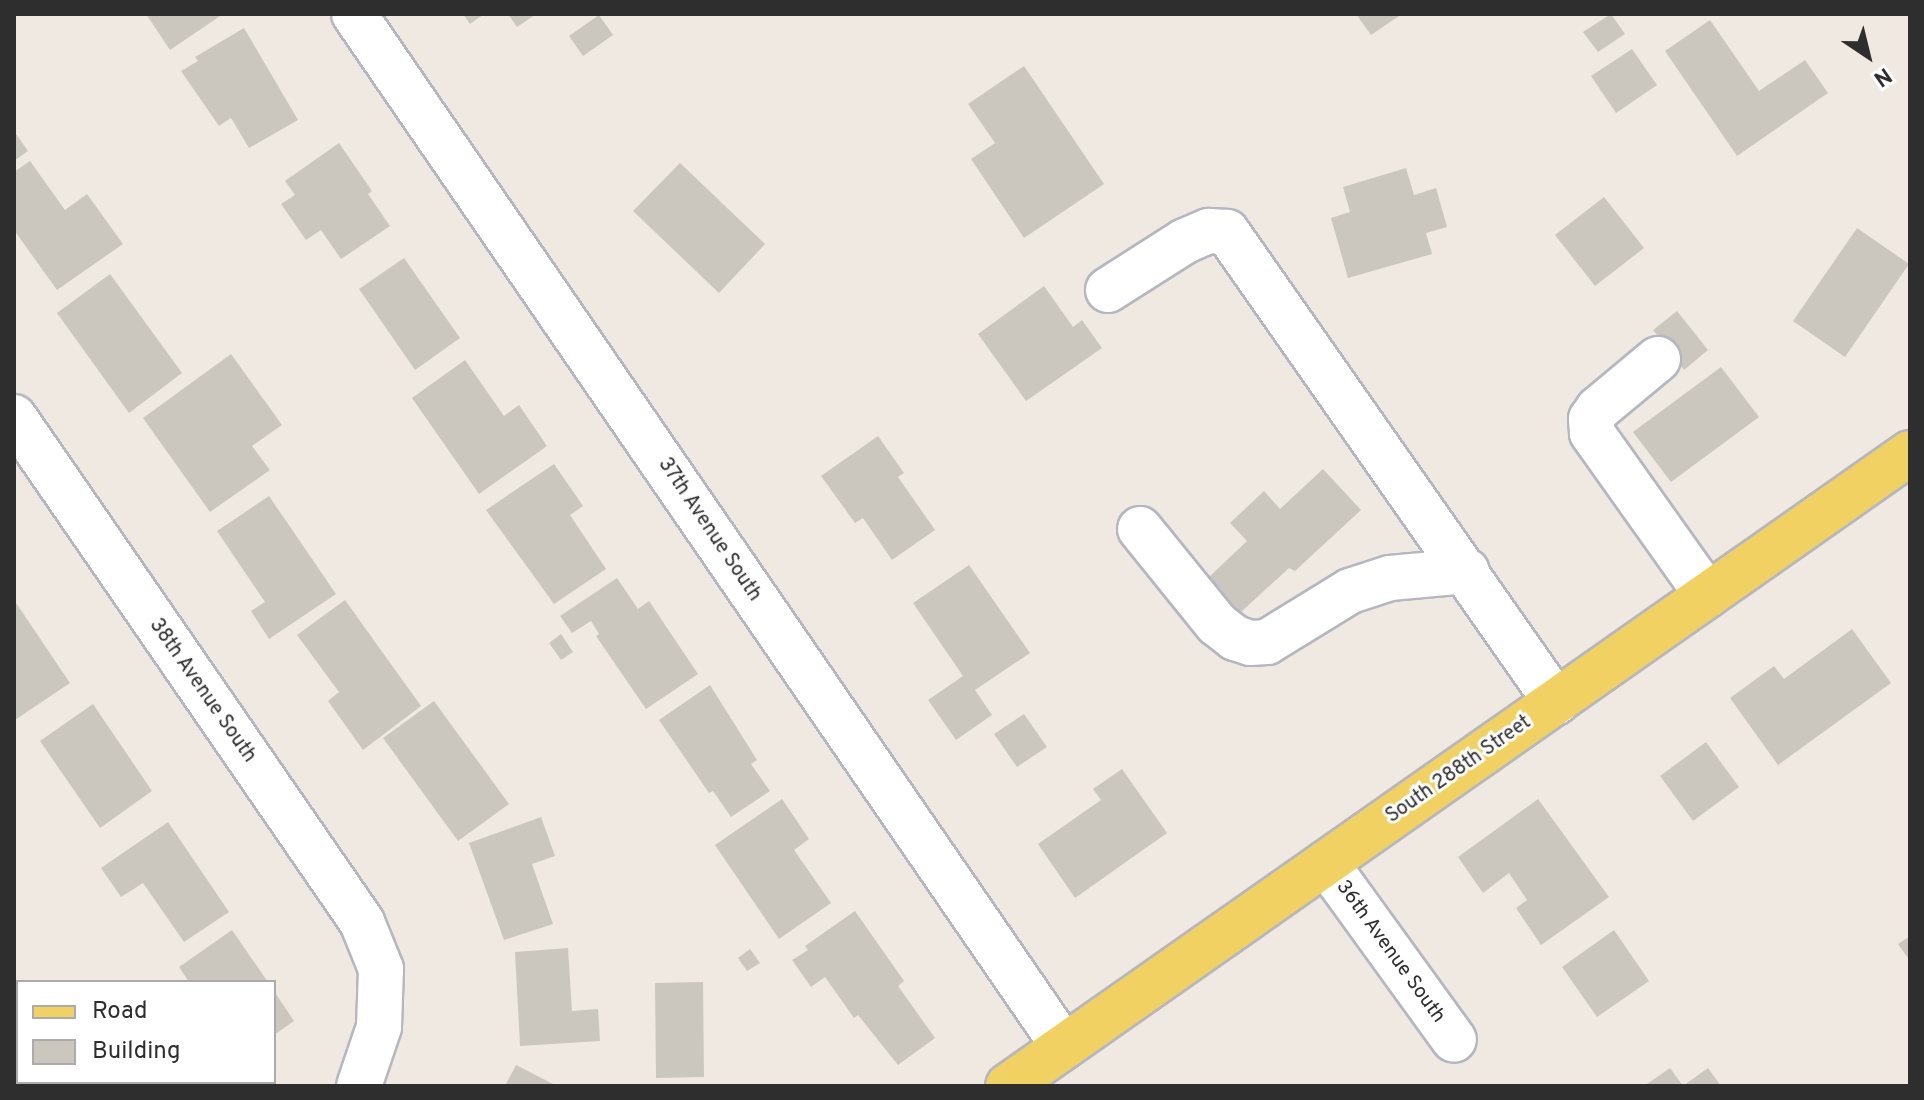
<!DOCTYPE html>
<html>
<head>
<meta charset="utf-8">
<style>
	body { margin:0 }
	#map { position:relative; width:1924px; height:1100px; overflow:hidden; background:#efe9e1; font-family:Overpass,sans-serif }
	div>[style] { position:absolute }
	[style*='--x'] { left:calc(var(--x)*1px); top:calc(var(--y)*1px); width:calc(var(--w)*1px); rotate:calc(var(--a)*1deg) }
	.building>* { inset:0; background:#cbc7bf }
	.roads { filter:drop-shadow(2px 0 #b4b7c1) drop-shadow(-2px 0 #b4b7c1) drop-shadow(0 2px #b4b7c1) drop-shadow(0 -2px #b4b7c1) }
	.minor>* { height:44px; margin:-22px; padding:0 22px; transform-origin:22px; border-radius:22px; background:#fff }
	.major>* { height:44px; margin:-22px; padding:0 22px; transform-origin:22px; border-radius:22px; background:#f2d163 }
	span { translate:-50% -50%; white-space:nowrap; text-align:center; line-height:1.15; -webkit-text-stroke:6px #fff; paint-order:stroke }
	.street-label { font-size:20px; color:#2e2e2e }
	.frame { position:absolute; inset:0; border:16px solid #2e2e2e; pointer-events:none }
	.legend { position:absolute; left:16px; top:980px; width:260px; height:104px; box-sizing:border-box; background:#fff; border:2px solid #ababab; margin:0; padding:10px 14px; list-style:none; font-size:24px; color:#2e2e2e }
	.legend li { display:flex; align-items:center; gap:16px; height:40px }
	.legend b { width:40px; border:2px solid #ababab }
	.north { position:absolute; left:1828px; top:16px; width:80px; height:80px; -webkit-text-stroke:6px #fff; paint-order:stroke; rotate:145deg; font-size:22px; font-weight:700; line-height:32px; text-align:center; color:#2e2e2e }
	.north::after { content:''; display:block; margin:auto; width:28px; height:36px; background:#2e2e2e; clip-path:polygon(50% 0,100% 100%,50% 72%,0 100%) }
</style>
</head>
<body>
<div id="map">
	<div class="building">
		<div style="clip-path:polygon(146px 14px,223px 14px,170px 50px)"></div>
		<div style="clip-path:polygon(463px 14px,484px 14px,470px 24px)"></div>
		<div style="clip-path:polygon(508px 14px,536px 14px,517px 27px)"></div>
		<div style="clip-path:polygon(1356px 14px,1402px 14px,1371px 35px)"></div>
		<div style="clip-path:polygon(1611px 14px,1625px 34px,1598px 52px,1583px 32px)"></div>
		<div style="clip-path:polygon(599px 15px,613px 35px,583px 56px,569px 36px)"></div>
		<div style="clip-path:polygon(1710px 20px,1759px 91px,1805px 60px,1828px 93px,1737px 156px,1665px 51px)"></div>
		<div style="clip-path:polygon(244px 28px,298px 120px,249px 148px,231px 118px,219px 126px,181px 71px,198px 61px,195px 57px)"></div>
		<div style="clip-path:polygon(1632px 49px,1657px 85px,1616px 113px,1591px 76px)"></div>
		<div style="clip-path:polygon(1024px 66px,1104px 184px,1024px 238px,971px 159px,995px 143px,968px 104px)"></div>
		<div style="clip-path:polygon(14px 131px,28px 151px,14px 161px)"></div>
		<div style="clip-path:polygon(339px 143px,372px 191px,368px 194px,390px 226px,341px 259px,321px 230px,306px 240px,281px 204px,295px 195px,285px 181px)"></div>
		<div style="clip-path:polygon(30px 161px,65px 210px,87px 194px,123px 244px,57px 290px,14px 230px,14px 172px)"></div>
		<div style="clip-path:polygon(680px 163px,765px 244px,719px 293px,633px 211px)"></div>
		<div style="clip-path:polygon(1406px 168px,1414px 195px,1436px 188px,1447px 227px,1426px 233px,1432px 254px,1348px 278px,1331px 218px,1350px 212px,1343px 187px)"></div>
		<div style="clip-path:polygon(1604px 197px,1644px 248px,1595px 286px,1555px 235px)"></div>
		<div style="clip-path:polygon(1857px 228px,1909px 264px,1845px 357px,1793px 321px)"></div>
		<div style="clip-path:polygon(404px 258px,460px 338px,415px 370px,359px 289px)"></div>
		<div style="clip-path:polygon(110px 274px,182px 373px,129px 413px,57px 313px)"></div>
		<div style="clip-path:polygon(1044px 286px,1073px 327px,1082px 320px,1102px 348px,1026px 401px,978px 334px)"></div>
		<div style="clip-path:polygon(1677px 311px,1708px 350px,1684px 370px,1653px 330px)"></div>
		<div style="clip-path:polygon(231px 354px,282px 425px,252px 446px,270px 470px,210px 512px,143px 418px)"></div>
		<div style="clip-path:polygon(465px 360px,504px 416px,519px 405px,547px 446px,479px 494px,412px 398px)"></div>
		<div style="clip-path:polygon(1721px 367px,1759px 417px,1671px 482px,1633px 432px)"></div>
		<div style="clip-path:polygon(878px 436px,904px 473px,898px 477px,935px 530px,892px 560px,863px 518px,855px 523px,821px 476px)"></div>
		<div style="clip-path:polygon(554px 464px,583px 506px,570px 515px,606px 569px,554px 604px,486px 510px)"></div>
		<div style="clip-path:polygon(1323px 469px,1361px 510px,1295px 571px,1289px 568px,1240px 613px,1208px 578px,1247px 541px,1230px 523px,1264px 491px,1280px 509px)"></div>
		<div style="clip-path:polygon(269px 496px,336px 594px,269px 639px,251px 611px,265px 602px,217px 531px)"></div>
		<div style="clip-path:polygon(969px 565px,1030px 653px,975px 690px,992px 715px,956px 740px,928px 700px,963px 676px,913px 603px)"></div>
		<div style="clip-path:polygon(617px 578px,638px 609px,649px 601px,698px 674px,646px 709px,596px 636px,599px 634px,591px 621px,572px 633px,560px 616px)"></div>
		<div style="clip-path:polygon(14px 600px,70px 683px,15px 720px,14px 719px)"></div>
		<div style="clip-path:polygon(345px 600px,421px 706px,363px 750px,328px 701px,339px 692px,297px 635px)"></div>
		<div style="clip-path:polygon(1852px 629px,1891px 683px,1778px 765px,1730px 698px,1774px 666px,1784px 679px)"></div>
		<div style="clip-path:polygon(561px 634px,573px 652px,561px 660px,549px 643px)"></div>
		<div style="clip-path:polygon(710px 685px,757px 760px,751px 764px,770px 791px,731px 817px,713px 791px,709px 793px,659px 720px)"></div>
		<div style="clip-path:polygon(434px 701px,509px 804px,458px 841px,383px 738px)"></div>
		<div style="clip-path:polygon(93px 704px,152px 791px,100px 828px,40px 741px)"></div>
		<div style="clip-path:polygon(1024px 714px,1047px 747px,1017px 767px,994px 734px)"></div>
		<div style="clip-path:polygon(1706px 742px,1739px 787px,1693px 821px,1660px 776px)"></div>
		<div style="clip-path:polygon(1122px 769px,1167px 833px,1075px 898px,1038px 844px,1101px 800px,1093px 789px)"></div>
		<div style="clip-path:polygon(782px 799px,809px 839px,794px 850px,831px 903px,779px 939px,715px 845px)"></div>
		<div style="clip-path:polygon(1538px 799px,1609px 897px,1541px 945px,1516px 908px,1527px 900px,1509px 873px,1483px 893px,1458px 857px)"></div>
		<div style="clip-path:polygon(541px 817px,555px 856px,532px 864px,553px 924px,504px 940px,469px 843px)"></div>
		<div style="clip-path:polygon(168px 822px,229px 912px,184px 942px,143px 883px,121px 897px,101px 868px)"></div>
		<div style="clip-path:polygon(855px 911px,904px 981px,898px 986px,935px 1038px,898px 1065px,858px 1015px,854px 1018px,825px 977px,811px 987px,792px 960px,808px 950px,805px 946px)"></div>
		<div style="clip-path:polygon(232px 930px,268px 982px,189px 982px,179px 967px)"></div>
		<div style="clip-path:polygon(1614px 930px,1649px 981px,1597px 1017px,1562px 967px)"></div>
		<div style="clip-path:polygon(1910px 936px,1910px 961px,1898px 944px)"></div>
		<div style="clip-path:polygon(568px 948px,572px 1011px,598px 1009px,600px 1041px,520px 1046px,515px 952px)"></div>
		<div style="clip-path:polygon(750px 949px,760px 963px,747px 971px,738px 958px)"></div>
		<div style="clip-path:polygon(703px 982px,704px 1077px,656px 1078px,655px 983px)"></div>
		<div style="clip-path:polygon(274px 991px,294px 1021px,274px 1035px)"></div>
		<div style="clip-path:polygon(516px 1065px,557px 1086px,505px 1086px)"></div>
		<div style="clip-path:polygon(1670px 1068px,1683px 1086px,1644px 1086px)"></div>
		<div style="clip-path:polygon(1708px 1068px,1721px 1086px,1683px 1086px)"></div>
		<div style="clip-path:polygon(18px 1077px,18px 1082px,114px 1082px,108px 1086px,14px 1086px)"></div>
	</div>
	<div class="roads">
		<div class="minor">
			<div style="--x:354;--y:14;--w:1253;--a:55.5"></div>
			<div style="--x:1108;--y:290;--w:91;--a:-32.5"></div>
			<div style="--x:1185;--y:241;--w:26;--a:-23"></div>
			<div style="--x:1209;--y:231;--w:18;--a:3"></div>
			<div style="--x:1227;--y:232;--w:574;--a:55.01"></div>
			<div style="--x:1658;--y:359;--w:78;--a:140.2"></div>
			<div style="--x:1598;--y:409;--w:12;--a:125"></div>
			<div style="--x:1591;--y:419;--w:14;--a:86"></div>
			<div style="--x:1592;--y:433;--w:199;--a:54.6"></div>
			<div style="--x:14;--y:417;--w:613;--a:55.43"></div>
			<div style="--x:362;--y:922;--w:51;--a:68"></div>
			<div style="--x:381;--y:969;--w:58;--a:92"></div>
			<div style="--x:379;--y:1027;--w:62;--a:108.7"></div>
			<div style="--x:1140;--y:529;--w:122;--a:51"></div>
			<div style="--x:1217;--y:624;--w:23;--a:38"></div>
			<div style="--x:1235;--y:638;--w:16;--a:18"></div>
			<div style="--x:1250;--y:643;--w:17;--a:-3"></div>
			<div style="--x:1267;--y:642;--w:97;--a:-31.6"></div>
			<div style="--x:1350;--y:591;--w:42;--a:-18"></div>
			<div style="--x:1390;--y:578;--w:77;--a:-5.2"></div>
			<div style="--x:1326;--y:863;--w:218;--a:54.1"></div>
		</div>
		<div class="major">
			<div style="--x:1008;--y:1086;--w:1102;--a:-35.06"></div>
		</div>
	</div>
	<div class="street-label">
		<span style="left:709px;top:530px;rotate:56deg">37th Avenue South</span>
		<span style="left:202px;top:691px;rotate:55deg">38th Avenue South</span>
		<span style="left:1459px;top:770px;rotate:-35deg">South 288th Street</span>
		<span style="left:1390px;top:952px;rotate:54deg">36th Avenue South</span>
	</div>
	<div class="frame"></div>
	<ul class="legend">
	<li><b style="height:10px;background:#f2d163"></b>Road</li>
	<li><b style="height:22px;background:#cbc7bf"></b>Building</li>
	</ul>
	<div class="north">N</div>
</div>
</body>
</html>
